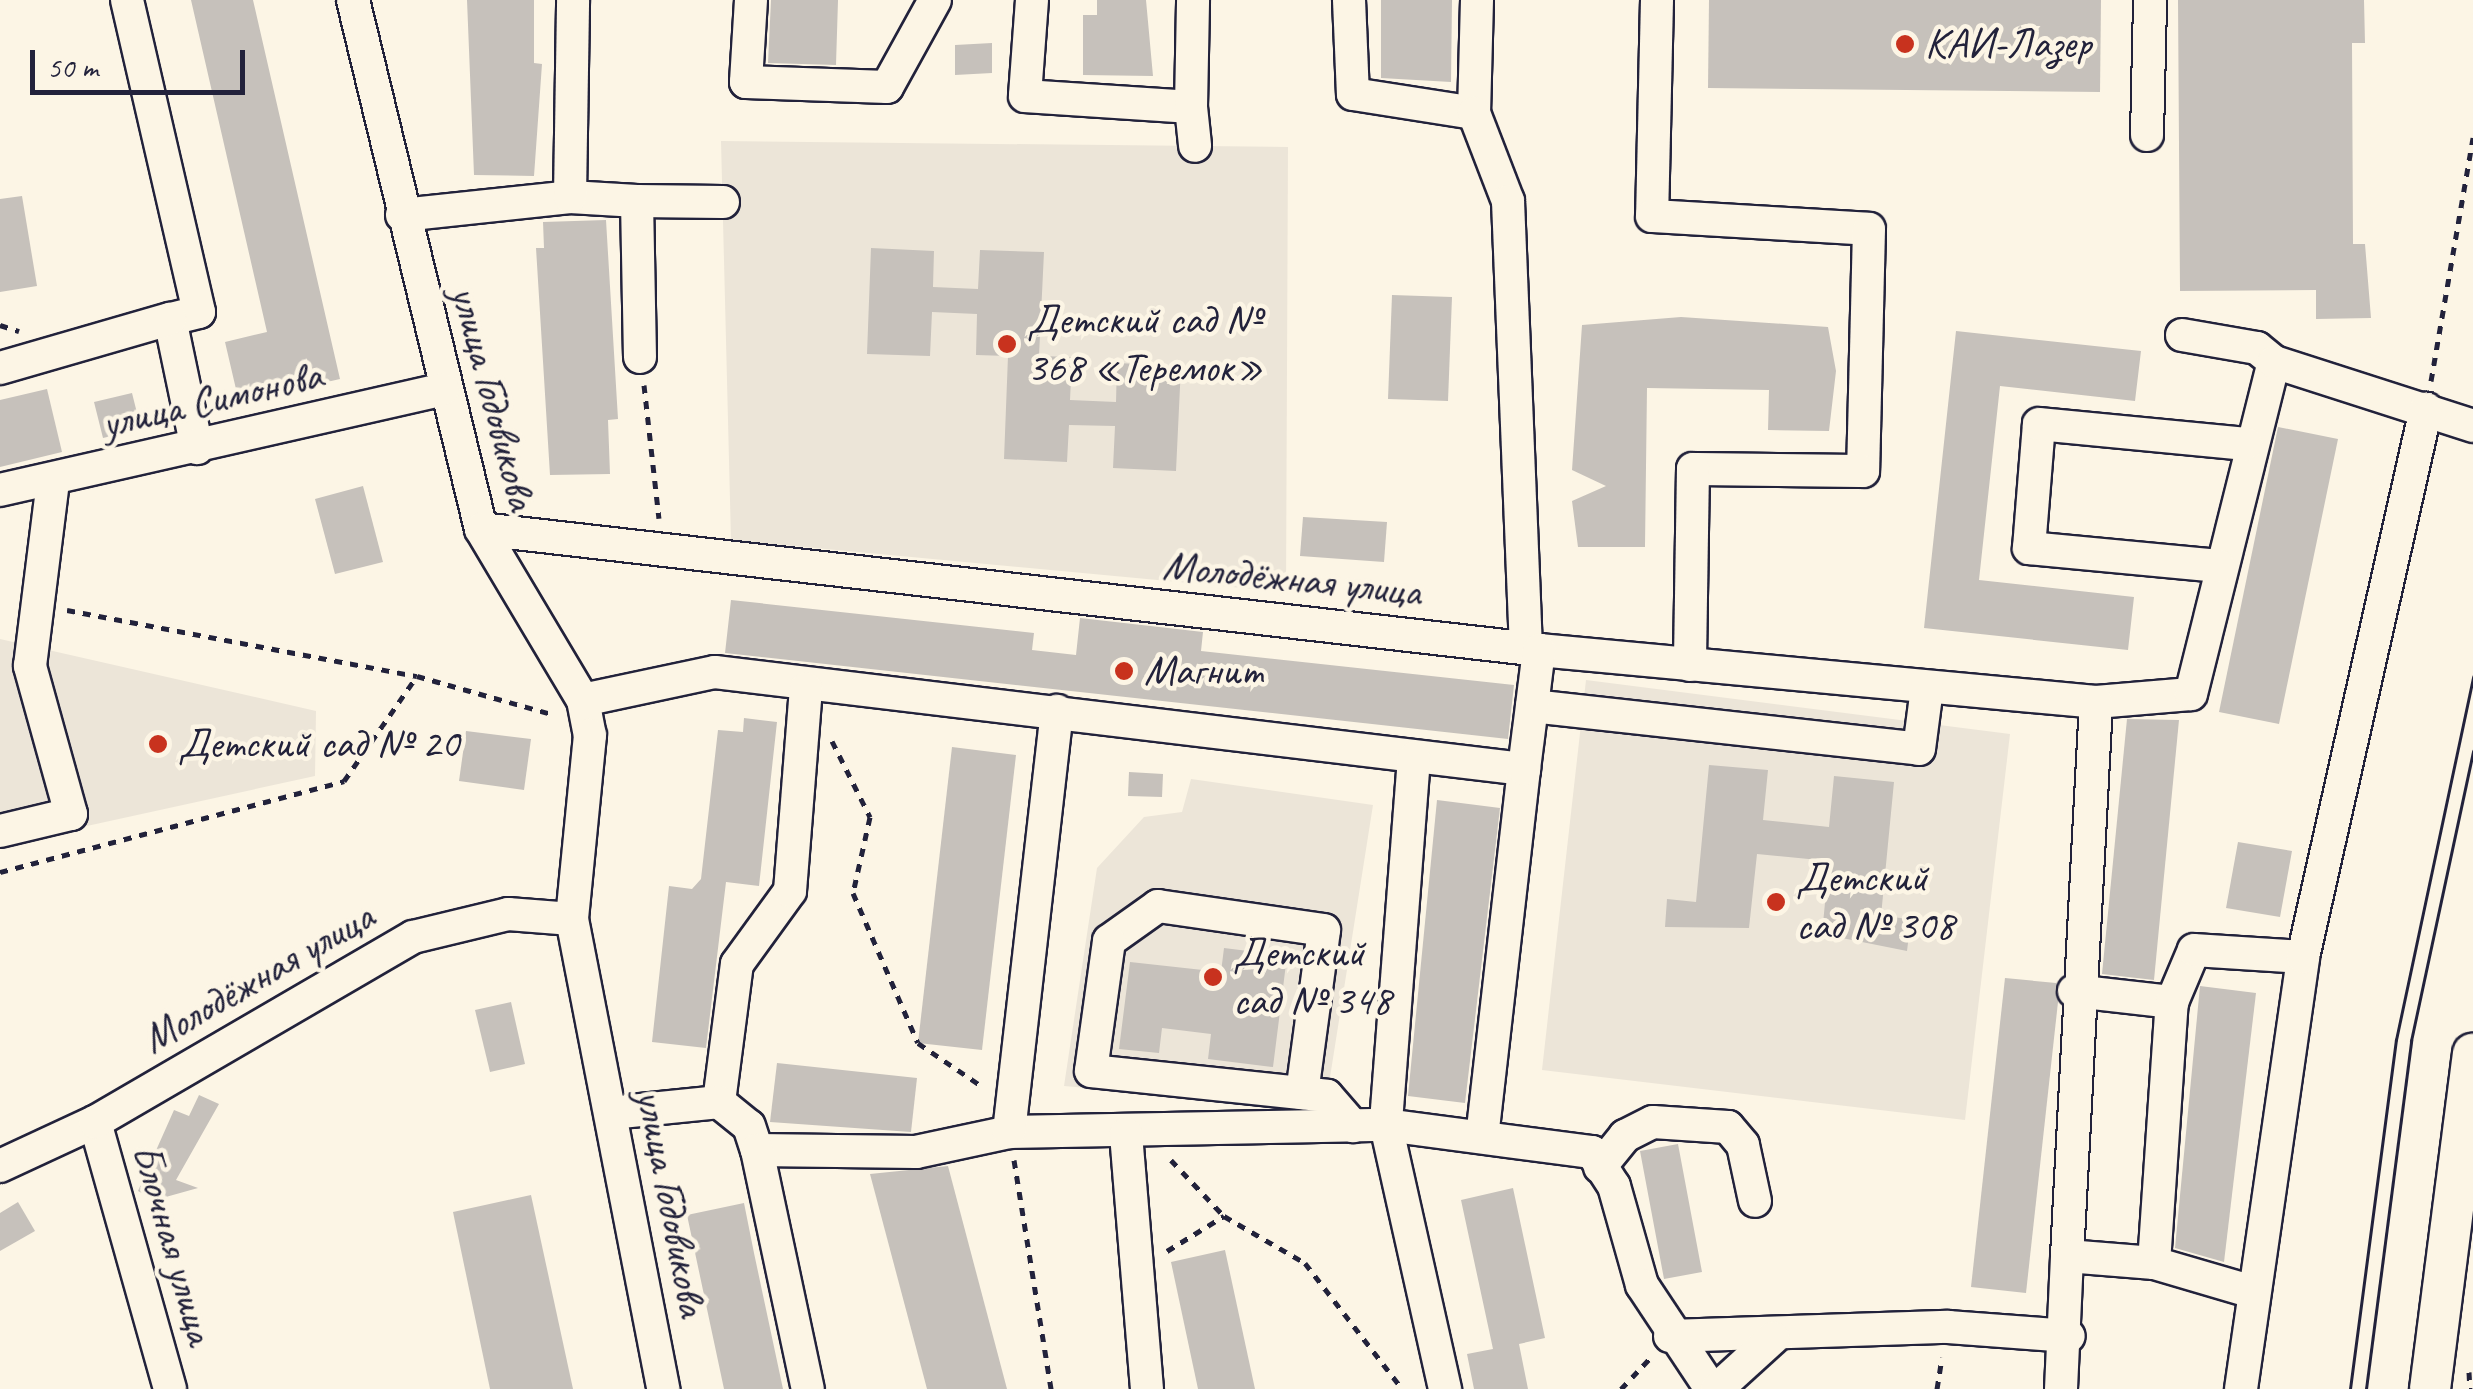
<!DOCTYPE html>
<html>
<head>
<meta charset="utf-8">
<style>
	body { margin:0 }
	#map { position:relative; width:2473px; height:1389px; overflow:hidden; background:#fcf5e5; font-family:Caveat,sans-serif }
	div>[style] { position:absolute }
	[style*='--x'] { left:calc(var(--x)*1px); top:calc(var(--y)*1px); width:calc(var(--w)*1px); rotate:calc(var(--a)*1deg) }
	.built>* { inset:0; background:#ece5d8 }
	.building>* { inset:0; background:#c6c1bb }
	.path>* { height:5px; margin-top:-2.5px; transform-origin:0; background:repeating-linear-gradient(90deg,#22223b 0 8px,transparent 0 16px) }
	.roads { filter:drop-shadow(2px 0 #22223b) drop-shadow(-2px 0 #22223b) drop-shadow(0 2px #22223b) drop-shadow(0 -2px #22223b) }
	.minor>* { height:32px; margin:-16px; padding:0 16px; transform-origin:16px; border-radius:16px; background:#fcf5e5 }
	.major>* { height:40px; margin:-20px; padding:0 20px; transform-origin:20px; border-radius:20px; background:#fcf5e5 }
	.tram>* { height:2.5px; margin:-1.25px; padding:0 1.25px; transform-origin:1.25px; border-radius:1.25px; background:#22223b }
	.dots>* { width:28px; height:28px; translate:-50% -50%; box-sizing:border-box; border:5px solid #fcf5e5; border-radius:50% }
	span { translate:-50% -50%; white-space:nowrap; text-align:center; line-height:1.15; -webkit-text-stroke:9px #fcf5e5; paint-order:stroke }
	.poi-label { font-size:42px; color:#22223b }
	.left { translate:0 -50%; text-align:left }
	.street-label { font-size:42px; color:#22223b }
	.scale { position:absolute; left:30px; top:50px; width:215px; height:45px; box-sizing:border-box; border:5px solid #22223b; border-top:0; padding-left:12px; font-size:30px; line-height:35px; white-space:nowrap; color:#22223b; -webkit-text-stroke:8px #fcf5e5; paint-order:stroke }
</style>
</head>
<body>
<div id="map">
	<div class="built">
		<div style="clip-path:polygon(721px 141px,1288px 147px,1286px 592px,731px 540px)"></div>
		<div style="clip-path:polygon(0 639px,316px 711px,315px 776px,0 845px)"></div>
		<div style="clip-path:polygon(1586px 680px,2010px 734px,1965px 1120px,1542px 1070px)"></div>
		<div style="clip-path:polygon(1191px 779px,1373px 805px,1325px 1109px,1064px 1086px,1097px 868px,1144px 817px,1182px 812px)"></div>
	</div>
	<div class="building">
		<div style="clip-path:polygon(191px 0,253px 0,340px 379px,239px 402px,225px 342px,267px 332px)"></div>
		<div style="clip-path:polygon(467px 0,534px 0,534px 63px,542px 64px,534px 176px,474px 175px)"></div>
		<div style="clip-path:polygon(771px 0,838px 0,836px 65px,768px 63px)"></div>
		<div style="clip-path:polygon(1097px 0,1146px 0,1153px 76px,1083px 75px,1083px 15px,1097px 15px)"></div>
		<div style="clip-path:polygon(1381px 0,1452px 0,1451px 82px,1381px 78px)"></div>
		<div style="clip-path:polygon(1709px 0,2101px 0,2100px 92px,1708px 88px)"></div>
		<div style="clip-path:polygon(2178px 0,2364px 0,2365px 43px,2352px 43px,2353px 244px,2365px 244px,2371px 318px,2316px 319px,2316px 290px,2180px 291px)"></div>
		<div style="clip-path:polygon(992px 43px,992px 73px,955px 75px,955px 45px)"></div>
		<div style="clip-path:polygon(22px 196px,37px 286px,0 292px,0 199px)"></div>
		<div style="clip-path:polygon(606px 220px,618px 419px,608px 420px,610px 474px,550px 475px,536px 248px,544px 248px,543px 222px)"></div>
		<div style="clip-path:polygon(871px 248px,934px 251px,933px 287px,978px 289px,980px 250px,1044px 252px,1039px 356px,1072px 357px,1070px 400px,1116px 402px,1117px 363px,1181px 366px,1176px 471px,1113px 468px,1115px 426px,1069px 425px,1067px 462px,1004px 459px,1008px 356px,976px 355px,977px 314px,932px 312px,930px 356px,867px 354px)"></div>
		<div style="clip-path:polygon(1392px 295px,1452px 297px,1448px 401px,1388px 399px)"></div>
		<div style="clip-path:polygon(1681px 317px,1828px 327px,1836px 371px,1829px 431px,1768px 430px,1769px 390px,1647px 388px,1645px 547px,1578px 547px,1572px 501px,1606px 486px,1572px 470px,1582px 325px)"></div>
		<div style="clip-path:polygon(1956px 331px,2141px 351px,2135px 401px,2000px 386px,1979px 580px,2134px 597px,2128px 650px,1924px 628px)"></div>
		<div style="clip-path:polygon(47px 389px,62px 452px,0 467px,0 400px)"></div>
		<div style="clip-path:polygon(132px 393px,141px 429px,103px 438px,94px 402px)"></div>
		<div style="clip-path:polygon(2278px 427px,2338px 439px,2279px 724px,2219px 712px)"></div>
		<div style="clip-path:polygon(363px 486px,383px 562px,335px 574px,315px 499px)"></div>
		<div style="clip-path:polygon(1303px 517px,1387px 522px,1384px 562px,1300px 556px)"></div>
		<div style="clip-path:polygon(731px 600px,1034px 633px,1032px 650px,1076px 655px,1080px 618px,1203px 632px,1201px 651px,1514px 685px,1508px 739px,725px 653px)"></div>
		<div style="clip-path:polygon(744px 718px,777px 722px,759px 886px,726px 882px,706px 1048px,652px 1042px,669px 886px,692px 889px,701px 879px,718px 730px,743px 732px)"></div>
		<div style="clip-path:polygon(2127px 719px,2179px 720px,2154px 980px,2102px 974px)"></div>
		<div style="clip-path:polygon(466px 731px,531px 739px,524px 790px,459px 781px)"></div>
		<div style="clip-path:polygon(952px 747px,1016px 755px,982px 1050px,918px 1043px)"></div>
		<div style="clip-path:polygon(1709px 765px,1768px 770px,1763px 820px,1829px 827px,1834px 776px,1894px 782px,1881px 916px,1911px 919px,1907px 951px,1822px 934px,1829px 861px,1757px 854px,1749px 928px,1665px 927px,1667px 899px,1696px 902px)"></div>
		<div style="clip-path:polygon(1129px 772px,1163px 774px,1162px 797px,1128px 796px)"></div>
		<div style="clip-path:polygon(1437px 800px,1500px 808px,1465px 1103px,1408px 1096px)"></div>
		<div style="clip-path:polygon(2238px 842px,2292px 851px,2280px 917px,2226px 908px)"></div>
		<div style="clip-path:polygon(1224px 948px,1287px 956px,1273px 1067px,1208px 1059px,1211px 1034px,1162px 1028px,1159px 1053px,1119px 1049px,1130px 962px,1221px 972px)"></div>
		<div style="clip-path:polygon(2005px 978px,2056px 983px,2058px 1002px,2026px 1293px,1971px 1287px)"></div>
		<div style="clip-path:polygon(2200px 986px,2256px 993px,2224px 1262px,2175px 1248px)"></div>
		<div style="clip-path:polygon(511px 1002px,525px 1064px,490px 1072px,475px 1010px)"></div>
		<div style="clip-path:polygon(777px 1063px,917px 1078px,911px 1132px,770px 1122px)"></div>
		<div style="clip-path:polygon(199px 1095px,219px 1104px,176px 1180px,198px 1188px,155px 1200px,138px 1191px,174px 1110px,189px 1116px)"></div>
		<div style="clip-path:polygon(1678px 1144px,1702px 1272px,1664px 1279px,1640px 1151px)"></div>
		<div style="clip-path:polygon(948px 1166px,1007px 1389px,927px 1389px,870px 1174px)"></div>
		<div style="clip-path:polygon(1513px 1188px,1545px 1338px,1519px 1344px,1528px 1389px,1474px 1389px,1467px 1354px,1493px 1349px,1461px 1200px)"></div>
		<div style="clip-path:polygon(531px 1195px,573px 1389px,490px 1389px,453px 1212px)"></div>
		<div style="clip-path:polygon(18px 1202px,35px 1231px,0 1251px,0 1213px)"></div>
		<div style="clip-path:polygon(744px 1203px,754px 1253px,783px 1389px,724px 1389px,687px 1215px)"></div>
		<div style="clip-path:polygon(1225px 1250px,1255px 1389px,1198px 1389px,1171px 1262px)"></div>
	</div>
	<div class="path">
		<div style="--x:0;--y:325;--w:20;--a:18"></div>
		<div style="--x:2431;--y:381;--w:247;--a:-80.2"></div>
		<div style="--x:644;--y:385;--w:134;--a:83.6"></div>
		<div style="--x:67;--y:610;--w:356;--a:10.7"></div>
		<div style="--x:832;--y:741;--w:85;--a:63.4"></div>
		<div style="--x:870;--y:817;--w:78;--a:102.6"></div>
		<div style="--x:853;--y:893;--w:163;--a:66.6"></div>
		<div style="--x:918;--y:1043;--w:78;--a:34.1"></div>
		<div style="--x:0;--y:872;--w:356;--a:-14.8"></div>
		<div style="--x:344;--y:781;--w:128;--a:-55.2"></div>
		<div style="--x:417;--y:676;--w:143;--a:15.8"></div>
		<div style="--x:1014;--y:1160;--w:232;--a:80.8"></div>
		<div style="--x:1171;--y:1160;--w:77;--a:46.6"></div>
		<div style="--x:1224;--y:1216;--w:94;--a:30.1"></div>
		<div style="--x:1305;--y:1263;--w:157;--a:52.3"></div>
		<div style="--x:1167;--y:1251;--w:67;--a:-31.6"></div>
		<div style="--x:2469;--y:1372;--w:17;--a:87"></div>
		<div style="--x:1621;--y:1389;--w:44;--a:-46.8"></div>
		<div style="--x:1937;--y:1389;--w:32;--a:-81"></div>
	</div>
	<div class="roads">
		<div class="minor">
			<div style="--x:127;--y:0;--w:320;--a:77"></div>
			<div style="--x:199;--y:312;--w:30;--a:166"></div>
			<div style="--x:170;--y:319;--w:132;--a:78.2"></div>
			<div style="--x:353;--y:0;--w:544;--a:76.4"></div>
			<div style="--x:481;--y:529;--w:199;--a:59.2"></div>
			<div style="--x:583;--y:700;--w:36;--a:79"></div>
			<div style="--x:590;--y:735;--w:185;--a:95.6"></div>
			<div style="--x:572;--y:919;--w:479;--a:79"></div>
			<div style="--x:751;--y:0;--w:82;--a:93.5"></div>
			<div style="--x:746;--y:82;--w:141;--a:2"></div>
			<div style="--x:887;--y:87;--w:99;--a:-61.1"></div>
			<div style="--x:1032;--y:0;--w:96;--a:94.2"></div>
			<div style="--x:1025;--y:96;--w:166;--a:3.8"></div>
			<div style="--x:1191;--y:107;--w:107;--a:-88.9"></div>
			<div style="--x:1349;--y:0;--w:94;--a:87.6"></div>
			<div style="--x:1353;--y:94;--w:122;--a:8.9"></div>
			<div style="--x:1477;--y:0;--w:113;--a:91.5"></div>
			<div style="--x:1474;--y:113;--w:94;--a:68.9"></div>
			<div style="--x:1508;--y:201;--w:447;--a:87.7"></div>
			<div style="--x:1657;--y:0;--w:216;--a:91.3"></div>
			<div style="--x:1652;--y:216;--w:217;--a:3.4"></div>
			<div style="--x:1869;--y:229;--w:242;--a:91.4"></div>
			<div style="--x:1863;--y:471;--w:170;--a:-179.3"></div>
			<div style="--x:1693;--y:469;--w:196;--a:90.9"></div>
			<div style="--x:1191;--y:107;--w:39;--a:84"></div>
			<div style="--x:2147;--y:135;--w:135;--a:-88.7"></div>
			<div style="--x:570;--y:197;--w:67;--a:3.4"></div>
			<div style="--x:637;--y:201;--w:156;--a:88.9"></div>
			<div style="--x:637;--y:201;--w:86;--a:0.7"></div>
			<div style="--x:402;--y:215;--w:169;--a:-6.1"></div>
			<div style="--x:570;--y:197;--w:197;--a:-89.1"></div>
			<div style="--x:2182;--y:335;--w:76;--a:9.8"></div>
			<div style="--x:2257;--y:348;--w:22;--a:39"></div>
			<div style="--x:0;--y:368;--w:177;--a:-16.1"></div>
			<div style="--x:0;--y:490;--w:454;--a:-12.8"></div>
			<div style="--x:481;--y:529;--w:1065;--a:6.52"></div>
			<div style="--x:1539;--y:650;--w:559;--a:5.33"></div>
			<div style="--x:2096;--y:702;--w:95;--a:-4.8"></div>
			<div style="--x:2191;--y:694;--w:342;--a:-76"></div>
			<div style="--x:2274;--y:362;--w:209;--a:17.8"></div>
			<div style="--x:2219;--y:566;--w:191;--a:-174.6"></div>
			<div style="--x:2029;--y:548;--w:124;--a:-85.4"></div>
			<div style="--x:2039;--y:424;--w:208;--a:5.5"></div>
			<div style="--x:583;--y:700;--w:135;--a:-12"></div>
			<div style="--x:715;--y:672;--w:815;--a:6.84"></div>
			<div style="--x:1524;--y:769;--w:364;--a:96.5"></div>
			<div style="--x:1532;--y:706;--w:389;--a:6.3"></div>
			<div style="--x:1919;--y:749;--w:62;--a:-82.5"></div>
			<div style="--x:1414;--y:758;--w:368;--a:94.4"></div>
			<div style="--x:1386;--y:1125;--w:271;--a:77.4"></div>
			<div style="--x:1524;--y:769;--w:120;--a:-82.8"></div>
			<div style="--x:0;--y:831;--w:73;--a:-13.5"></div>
			<div style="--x:71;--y:814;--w:154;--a:-105.5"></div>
			<div style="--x:30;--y:666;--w:186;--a:-82.9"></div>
			<div style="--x:2074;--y:991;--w:99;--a:6.4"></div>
			<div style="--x:1302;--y:1093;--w:164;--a:-82.3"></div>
			<div style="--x:1324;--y:930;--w:168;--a:-171.8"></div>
			<div style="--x:1158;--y:906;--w:60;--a:144.5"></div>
			<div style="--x:1109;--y:941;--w:131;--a:97.9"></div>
			<div style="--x:1091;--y:1071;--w:237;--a:6"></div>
			<div style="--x:1327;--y:1096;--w:40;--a:49"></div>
			<div style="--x:719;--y:1102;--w:139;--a:-82.6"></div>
			<div style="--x:737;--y:964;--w:90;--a:-54"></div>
			<div style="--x:790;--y:891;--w:203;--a:-85.5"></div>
			<div style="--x:611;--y:1113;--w:109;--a:-5.8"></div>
			<div style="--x:719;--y:1102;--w:38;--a:39"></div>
			<div style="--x:749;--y:1126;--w:25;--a:72"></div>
			<div style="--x:757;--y:1150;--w:159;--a:0.7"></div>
			<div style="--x:916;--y:1152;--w:95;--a:-12.1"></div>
			<div style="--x:1009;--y:1132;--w:377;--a:-1.1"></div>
			<div style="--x:1386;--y:1125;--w:208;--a:7.5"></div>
			<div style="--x:1592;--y:1152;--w:40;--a:57.1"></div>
			<div style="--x:1614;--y:1186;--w:103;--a:74.2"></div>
			<div style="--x:1642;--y:1285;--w:125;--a:56.4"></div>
			<div style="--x:95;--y:1122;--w:277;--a:74.3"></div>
			<div style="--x:1009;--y:1132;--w:424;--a:-83.5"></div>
			<div style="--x:1126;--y:1134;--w:256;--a:85.3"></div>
			<div style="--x:757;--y:1150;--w:244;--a:78"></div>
			<div style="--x:0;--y:1166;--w:105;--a:-24.9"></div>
			<div style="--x:95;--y:1122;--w:368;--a:-30.2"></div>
			<div style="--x:413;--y:937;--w:98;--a:-13.6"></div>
			<div style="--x:508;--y:914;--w:64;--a:4.5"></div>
			<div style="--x:1600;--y:1167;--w:40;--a:-51"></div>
			<div style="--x:1625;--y:1136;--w:31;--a:-27"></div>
			<div style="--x:1653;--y:1122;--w:75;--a:3.8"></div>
			<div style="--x:1728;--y:1127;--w:23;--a:50"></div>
			<div style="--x:1743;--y:1145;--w:57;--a:77.9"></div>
			<div style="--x:2067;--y:1256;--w:555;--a:-87"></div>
			<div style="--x:2154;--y:1263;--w:262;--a:-86.1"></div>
			<div style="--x:2172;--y:1002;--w:56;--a:-67.1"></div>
			<div style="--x:2194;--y:950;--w:109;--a:3.7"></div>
			<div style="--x:1670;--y:1336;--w:278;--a:-1.9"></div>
			<div style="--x:1948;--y:1327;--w:121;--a:4.3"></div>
			<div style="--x:1717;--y:1389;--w:76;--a:-42.3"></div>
			<div style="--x:2061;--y:1389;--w:133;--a:-87.4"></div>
			<div style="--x:2067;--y:1256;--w:87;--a:4.6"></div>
			<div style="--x:2154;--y:1263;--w:100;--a:16.3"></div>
			<div style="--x:2241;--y:1389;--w:436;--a:-81.8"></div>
			<div style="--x:2303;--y:957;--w:562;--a:-77.35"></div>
		</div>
		<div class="major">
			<div style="--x:2430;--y:1389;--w:338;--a:-82.7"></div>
		</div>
	</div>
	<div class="tram">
		<div style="--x:2350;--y:1389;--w:352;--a:-82.5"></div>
		<div style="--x:2396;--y:1040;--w:371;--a:-78"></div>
		<div style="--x:2366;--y:1389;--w:351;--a:-82.6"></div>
		<div style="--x:2411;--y:1041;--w:296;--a:-77.9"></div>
	</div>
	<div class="dots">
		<div style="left:1905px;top:44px;background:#c8321e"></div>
		<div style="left:1007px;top:344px;background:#c8321e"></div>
		<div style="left:1124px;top:671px;background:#c8321e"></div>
		<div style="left:158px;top:744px;background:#c8321e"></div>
		<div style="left:1776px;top:902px;background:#c8321e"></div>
		<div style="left:1213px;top:977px;background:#c8321e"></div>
	</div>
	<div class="poi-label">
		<span class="left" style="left:1925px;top:44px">КАИ-Лазер</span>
		<span class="left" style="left:1027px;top:344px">Детский сад №<br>368 «Теремок»</span>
		<span class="left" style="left:1144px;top:671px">Магнит</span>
		<span class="left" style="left:178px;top:744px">Детский сад № 20</span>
		<span class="left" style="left:1796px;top:902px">Детский<br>сад № 308</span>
		<span class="left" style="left:1233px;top:977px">Детский<br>сад № 348</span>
	</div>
	<div class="street-label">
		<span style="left:493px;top:398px;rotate:75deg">улица Годовикова</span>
		<span style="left:212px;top:400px;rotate:-13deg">улица Симонова</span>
		<span style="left:1292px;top:579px;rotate:6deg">Молодёжная улица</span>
		<span style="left:258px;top:978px;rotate:-30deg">Молодёжная улица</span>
		<span style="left:671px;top:1203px;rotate:79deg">улица Годовикова</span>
		<span style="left:173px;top:1244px;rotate:74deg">Блочная улица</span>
	</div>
	<div class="scale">50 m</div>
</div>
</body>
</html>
